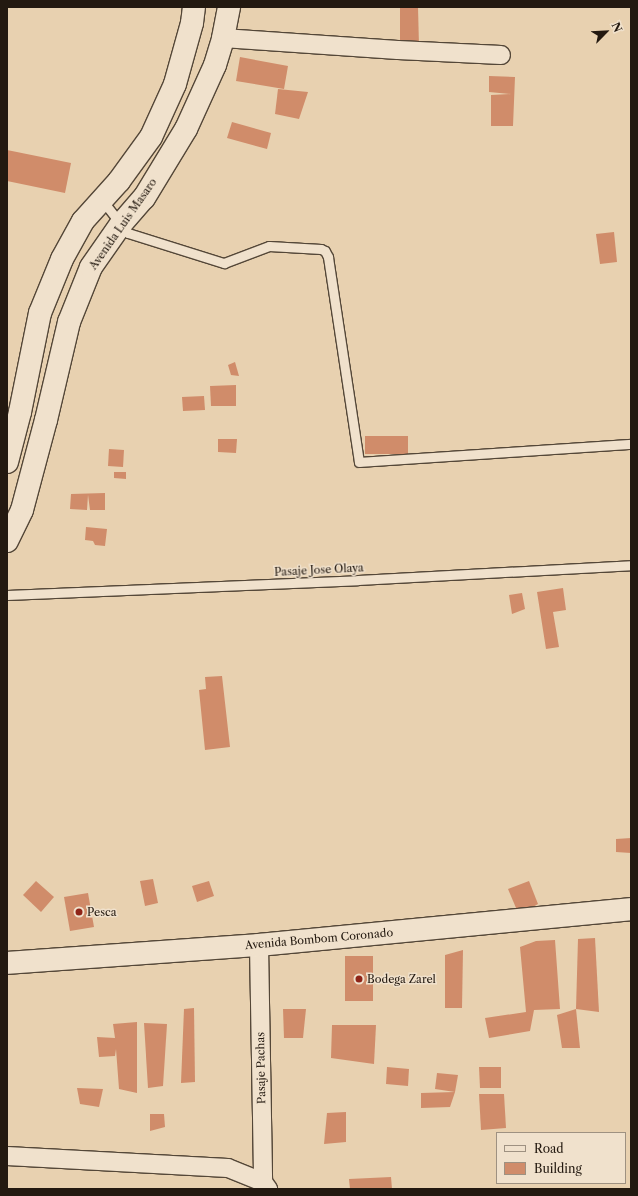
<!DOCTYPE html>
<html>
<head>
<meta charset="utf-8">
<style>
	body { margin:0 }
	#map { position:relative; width:638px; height:1196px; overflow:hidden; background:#e8d1b0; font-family:"Libre Caslon Text",serif }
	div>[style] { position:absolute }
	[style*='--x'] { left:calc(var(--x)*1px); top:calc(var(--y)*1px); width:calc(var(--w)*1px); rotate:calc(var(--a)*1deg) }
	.building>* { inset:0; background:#d08c6a }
	.roads { filter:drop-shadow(1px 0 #544738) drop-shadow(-1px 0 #544738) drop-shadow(0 1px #544738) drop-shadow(0 -1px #544738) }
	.lane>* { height:9px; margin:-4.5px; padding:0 4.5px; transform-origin:4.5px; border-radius:4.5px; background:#f0e1cc }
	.street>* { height:18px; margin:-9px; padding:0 9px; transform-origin:9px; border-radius:9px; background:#f0e1cc }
	.secondary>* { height:22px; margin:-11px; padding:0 11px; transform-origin:11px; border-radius:11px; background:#f0e1cc }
	.dots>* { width:11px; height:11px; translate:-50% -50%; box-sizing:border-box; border:2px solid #f0e1cc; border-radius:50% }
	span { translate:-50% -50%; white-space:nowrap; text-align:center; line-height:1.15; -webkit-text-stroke:3px #f0e1cc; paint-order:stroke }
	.street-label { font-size:11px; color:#231910 }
	.poi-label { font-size:11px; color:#231910 }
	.left { translate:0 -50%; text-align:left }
	.frame { position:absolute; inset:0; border:8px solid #231910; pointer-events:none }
	.legend { position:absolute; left:496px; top:1132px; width:130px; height:52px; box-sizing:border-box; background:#f0e1cc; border:1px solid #9e9181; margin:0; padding:5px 7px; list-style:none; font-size:12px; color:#231910 }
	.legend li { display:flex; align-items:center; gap:8px; height:20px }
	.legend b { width:20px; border:1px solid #9e9181 }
	.north { position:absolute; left:586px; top:12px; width:40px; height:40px; -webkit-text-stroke:3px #f0e1cc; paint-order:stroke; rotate:66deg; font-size:11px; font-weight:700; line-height:16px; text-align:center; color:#231910 }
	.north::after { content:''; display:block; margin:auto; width:14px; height:18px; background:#231910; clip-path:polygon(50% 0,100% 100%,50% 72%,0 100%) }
</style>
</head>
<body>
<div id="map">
	<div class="building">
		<div style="clip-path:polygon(400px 7px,418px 7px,419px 46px,400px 42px)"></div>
		<div style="clip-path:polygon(240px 57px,288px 66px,284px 89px,236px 81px)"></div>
		<div style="clip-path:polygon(489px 76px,515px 77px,513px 126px,491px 126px,491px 95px,511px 94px,489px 92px)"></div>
		<div style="clip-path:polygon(278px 89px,308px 92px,299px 119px,275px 114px)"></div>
		<div style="clip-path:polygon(232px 122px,271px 133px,267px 149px,227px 138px)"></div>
		<div style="clip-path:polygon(7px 150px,71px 163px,65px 193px,7px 181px)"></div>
		<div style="clip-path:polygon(614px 232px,617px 262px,600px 264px,596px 234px)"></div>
		<div style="clip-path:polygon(235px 362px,239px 376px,231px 375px,228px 365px)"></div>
		<div style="clip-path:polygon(236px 385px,236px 406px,211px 406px,210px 386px)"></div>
		<div style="clip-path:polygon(204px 396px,205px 410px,183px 411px,182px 397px)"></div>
		<div style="clip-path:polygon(365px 436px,408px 436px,408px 454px,365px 454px)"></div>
		<div style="clip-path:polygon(218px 439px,237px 439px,236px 453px,218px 452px)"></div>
		<div style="clip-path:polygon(109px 449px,124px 450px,123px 467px,108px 466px)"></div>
		<div style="clip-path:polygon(114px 472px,126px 472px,126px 479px,114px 478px)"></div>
		<div style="clip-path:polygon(105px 493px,105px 510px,90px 510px,88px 495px,87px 510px,70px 509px,71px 494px)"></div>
		<div style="clip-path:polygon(86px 527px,107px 529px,105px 546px,95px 545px,93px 541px,85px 540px)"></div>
		<div style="clip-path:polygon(563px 588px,566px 610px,553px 612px,559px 647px,546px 649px,537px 592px)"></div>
		<div style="clip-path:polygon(522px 593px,525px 609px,512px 614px,509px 595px)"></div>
		<div style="clip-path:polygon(222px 676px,230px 747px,205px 750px,199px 690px,206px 689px,205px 677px)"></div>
		<div style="clip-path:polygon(631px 838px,631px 853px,616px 852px,616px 839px)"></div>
		<div style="clip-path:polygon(153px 879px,158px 903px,145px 906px,140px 881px)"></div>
		<div style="clip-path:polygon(36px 881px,54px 897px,41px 912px,23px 895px)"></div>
		<div style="clip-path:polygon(209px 881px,214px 896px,197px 902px,192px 886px)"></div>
		<div style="clip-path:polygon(529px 881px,538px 904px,519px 915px,508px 889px)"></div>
		<div style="clip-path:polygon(88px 893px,94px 927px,70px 931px,64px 897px)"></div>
		<div style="clip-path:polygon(595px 938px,599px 1012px,576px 1009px,578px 939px)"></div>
		<div style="clip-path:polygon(555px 940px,560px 1009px,534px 1010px,530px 1031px,489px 1038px,485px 1018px,526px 1012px,520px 947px,536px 941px)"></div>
		<div style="clip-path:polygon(463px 950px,462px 1008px,445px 1008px,445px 955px)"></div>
		<div style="clip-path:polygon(345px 956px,373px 956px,373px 1001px,345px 1001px)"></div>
		<div style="clip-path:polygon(194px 1008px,195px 1082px,181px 1083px,184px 1009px)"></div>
		<div style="clip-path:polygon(283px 1009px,306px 1009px,303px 1038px,284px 1038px)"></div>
		<div style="clip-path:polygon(576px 1009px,580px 1048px,562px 1048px,557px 1015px)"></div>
		<div style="clip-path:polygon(137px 1022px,137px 1093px,119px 1089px,116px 1049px,115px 1056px,99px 1057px,97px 1037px,115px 1038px,113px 1024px)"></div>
		<div style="clip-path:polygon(144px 1023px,167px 1024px,163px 1086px,148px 1088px)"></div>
		<div style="clip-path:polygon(332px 1025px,376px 1025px,374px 1064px,331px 1058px)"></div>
		<div style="clip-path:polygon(387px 1067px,409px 1069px,408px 1086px,386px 1084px)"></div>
		<div style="clip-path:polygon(479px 1067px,501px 1067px,501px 1088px,480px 1088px)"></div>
		<div style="clip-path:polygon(437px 1073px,458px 1075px,455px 1092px,435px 1089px)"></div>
		<div style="clip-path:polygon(77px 1088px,103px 1089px,99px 1107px,80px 1104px)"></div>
		<div style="clip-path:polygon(455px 1092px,450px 1107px,421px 1108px,421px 1093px)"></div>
		<div style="clip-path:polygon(479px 1094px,504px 1094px,506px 1128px,481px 1130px)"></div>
		<div style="clip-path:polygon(346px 1112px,346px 1142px,324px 1144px,327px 1113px)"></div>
		<div style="clip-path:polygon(150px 1114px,164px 1114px,165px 1127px,150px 1131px)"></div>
		<div style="clip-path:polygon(391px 1177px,392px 1189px,350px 1189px,349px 1179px)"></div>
	</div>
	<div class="roads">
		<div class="lane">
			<div style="--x:102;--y:200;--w:42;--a:51.8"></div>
			<div style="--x:128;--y:233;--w:101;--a:17.4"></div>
			<div style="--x:224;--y:263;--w:48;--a:-20.7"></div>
			<div style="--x:269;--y:246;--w:52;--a:3.3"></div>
			<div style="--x:321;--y:249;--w:4;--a:27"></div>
			<div style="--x:325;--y:251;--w:7;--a:63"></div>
			<div style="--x:328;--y:257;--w:207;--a:81.4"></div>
			<div style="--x:359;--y:462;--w:273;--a:-3.8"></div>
			<div style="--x:7;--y:595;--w:351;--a:-2.4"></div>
			<div style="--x:358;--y:580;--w:273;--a:-3.1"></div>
		</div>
		<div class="street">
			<div style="--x:223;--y:38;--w:175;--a:3.9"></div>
			<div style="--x:398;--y:50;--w:103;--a:2.8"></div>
			<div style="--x:259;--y:945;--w:237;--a:89"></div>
			<div style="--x:263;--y:1182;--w:9;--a:54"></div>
			<div style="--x:7;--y:1156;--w:221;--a:3.1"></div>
			<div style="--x:228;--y:1168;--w:38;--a:22"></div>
		</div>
		<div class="secondary">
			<div style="--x:7;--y:462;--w:52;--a:-75.4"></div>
			<div style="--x:20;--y:412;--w:101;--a:-78.6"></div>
			<div style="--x:40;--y:313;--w:58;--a:-67.8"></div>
			<div style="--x:62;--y:259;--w:43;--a:-61.1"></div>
			<div style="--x:83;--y:221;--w:54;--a:-48"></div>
			<div style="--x:119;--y:181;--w:54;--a:-54"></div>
			<div style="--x:151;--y:137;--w:58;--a:-65.6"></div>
			<div style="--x:175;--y:84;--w:63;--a:-74.4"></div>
			<div style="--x:192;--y:23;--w:16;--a:-83"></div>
			<div style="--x:7;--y:541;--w:34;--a:-64"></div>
			<div style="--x:22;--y:510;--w:93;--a:-75.1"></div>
			<div style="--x:46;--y:420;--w:101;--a:-76.8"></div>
			<div style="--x:69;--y:322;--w:59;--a:-68.2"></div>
			<div style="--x:91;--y:267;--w:52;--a:-55.1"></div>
			<div style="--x:121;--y:224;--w:35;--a:-49"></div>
			<div style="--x:144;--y:198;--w:81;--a:-58.7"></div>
			<div style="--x:186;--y:129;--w:70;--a:-65.6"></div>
			<div style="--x:215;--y:65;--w:28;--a:-73"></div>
			<div style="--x:223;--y:38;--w:32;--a:-79"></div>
			<div style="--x:7;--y:963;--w:253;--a:-4.1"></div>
			<div style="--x:259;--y:945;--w:374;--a:-5.5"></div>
		</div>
	</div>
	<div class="dots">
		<div style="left:79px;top:912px;background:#8f2418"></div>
		<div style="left:359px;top:979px;background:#8f2418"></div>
	</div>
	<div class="street-label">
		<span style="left:123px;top:224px;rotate:-55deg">Avenida Luis Masaro</span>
		<span style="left:319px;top:570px;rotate:-3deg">Pasaje Jose Olaya</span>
		<span style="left:319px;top:939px;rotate:-5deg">Avenida Bombom Coronado</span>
		<span style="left:261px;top:1068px;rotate:-91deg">Pasaje Pachas</span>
	</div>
	<div class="poi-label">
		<span class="left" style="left:87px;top:912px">Pesca</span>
		<span class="left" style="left:367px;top:979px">Bodega Zarel</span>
	</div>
	<div class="frame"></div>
	<ul class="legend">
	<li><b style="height:5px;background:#f0e1cc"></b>Road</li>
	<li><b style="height:11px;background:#d08c6a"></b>Building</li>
	</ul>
	<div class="north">N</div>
</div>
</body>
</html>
